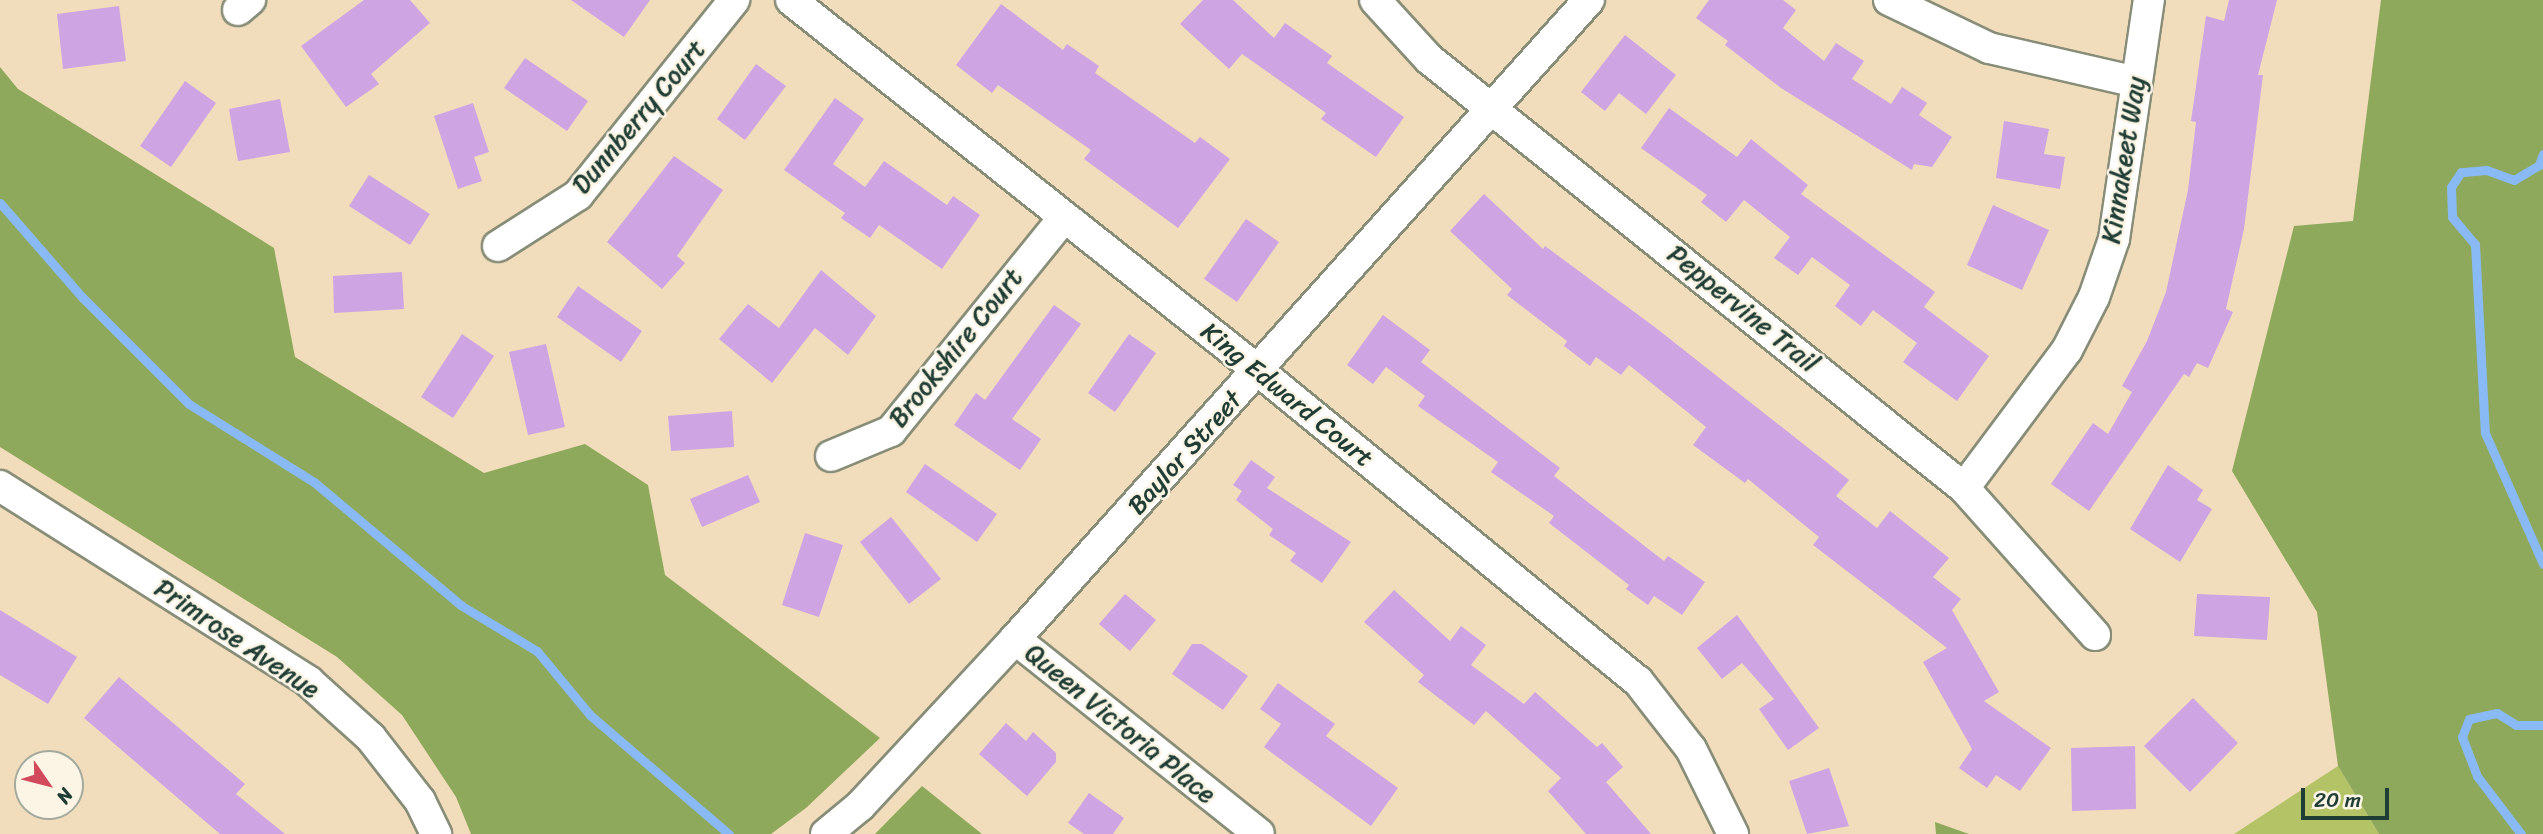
<!DOCTYPE html>
<html>
<head>
<meta charset="utf-8">
<style>
	body { margin:0 }
	#map { position:relative; width:2543px; height:834px; overflow:hidden; background:#f1ddbc; font-family:Sriracha,sans-serif }
	div>[style] { position:absolute }
	[style*='--x'] { left:calc(var(--x)*1px); top:calc(var(--y)*1px); width:calc(var(--w)*1px); rotate:calc(var(--a)*1deg) }
	.green>* { inset:0; background:#b3c366 }
	.forest>* { inset:0; background:#8ea95b }
	.stream>* { height:9px; margin:-4.5px; padding:0 4.5px; transform-origin:4.5px; border-radius:4.5px; background:#8abaf6 }
	.building>* { inset:0; background:#cea5e2 }
	.roads { filter:drop-shadow(2px 0 #888d78) drop-shadow(-2px 0 #888d78) drop-shadow(0 2px #888d78) drop-shadow(0 -2px #888d78) }
	.minor>* { height:30px; margin:-15px; padding:0 15px; transform-origin:15px; border-radius:15px; background:#fff }
	span { translate:-50% -50%; white-space:nowrap; text-align:center; line-height:1.15; -webkit-text-stroke:5px #fcf5e5; paint-order:stroke }
	.street-label { font-size:26px; color:#1f3d34 }
	.north { position:absolute; left:14px; top:750px; width:70px; height:70px; box-sizing:border-box; background:#fcf5e5; border:2px solid #a4ab9e; border-radius:50%; rotate:125deg; font-size:19px; font-weight:700; line-height:28px; text-align:center; color:#1f3d34 }
	.north::after { content:''; display:block; margin:auto; width:24px; height:32px; background:#d1495b; clip-path:polygon(50% 0,100% 100%,50% 72%,0 100%) }
	.scale { position:absolute; left:2301px; top:788px; width:88px; height:32px; box-sizing:border-box; border:4px solid #1f3d34; border-top:0; padding-left:9px; font-size:21px; line-height:24px; white-space:nowrap; color:#1f3d34; -webkit-text-stroke:5px #fcf5e5; paint-order:stroke }
</style>
</head>
<body>
<div id="map">
	<div class="green">
		<div style="clip-path:polygon(2338px 766px,2379px 834px,2234px 834px)"></div>
	</div>
	<div class="forest">
		<div style="clip-path:polygon(2381px 0,2543px 0,2543px 834px,2379px 834px,2338px 766px,2317px 612px,2232px 471px,2294px 226px,2353px 221px)"></div>
		<div style="clip-path:polygon(0 67px,18px 89px,274px 248px,295px 357px,484px 473px,585px 444px,648px 485px,665px 575px,880px 738px,806px 808px,771px 834px,471px 834px,456px 797px,402px 715px,337px 657px,0 447px)"></div>
		<div style="clip-path:polygon(922px 786px,982px 834px,875px 834px)"></div>
		<div style="clip-path:polygon(1935px 822px,1969px 834px,1936px 834px)"></div>
	</div>
	<div class="stream">
		<div style="--x:2543;--y:154;--w:12;--a:110"></div>
		<div style="--x:2539;--y:165;--w:29;--a:149"></div>
		<div style="--x:2514;--y:180;--w:30;--a:-160"></div>
		<div style="--x:2486;--y:170;--w:25;--a:175"></div>
		<div style="--x:2461;--y:172;--w:18;--a:124"></div>
		<div style="--x:2451;--y:187;--w:30;--a:88"></div>
		<div style="--x:2452;--y:217;--w:35;--a:50"></div>
		<div style="--x:2475;--y:244;--w:189;--a:87"></div>
		<div style="--x:2485;--y:433;--w:143;--a:66.1"></div>
		<div style="--x:0;--y:203;--w:126;--a:48.9"></div>
		<div style="--x:83;--y:298;--w:150;--a:45"></div>
		<div style="--x:189;--y:404;--w:147;--a:32"></div>
		<div style="--x:314;--y:482;--w:193;--a:40"></div>
		<div style="--x:462;--y:606;--w:87;--a:31"></div>
		<div style="--x:537;--y:651;--w:83;--a:50.4"></div>
		<div style="--x:590;--y:715;--w:183;--a:40.6"></div>
		<div style="--x:2521;--y:834;--w:73;--a:-127.2"></div>
		<div style="--x:2477;--y:776;--w:42;--a:-111"></div>
		<div style="--x:2462;--y:737;--w:19;--a:-69"></div>
		<div style="--x:2469;--y:719;--w:29;--a:-12"></div>
		<div style="--x:2497;--y:713;--w:22;--a:32"></div>
		<div style="--x:2516;--y:725;--w:27;--a:0"></div>
	</div>
	<div class="building">
		<div style="clip-path:polygon(364px 0,410px 0,430px 23px,371px 74px,379px 84px,346px 107px,301px 46px)"></div>
		<div style="clip-path:polygon(571px 0,650px 0,624px 37px)"></div>
		<div style="clip-path:polygon(1203px 0,1233px 0,1274px 38px,1285px 23px,1332px 56px,1327px 63px,1404px 117px,1376px 157px,1321px 119px,1326px 113px,1242px 54px,1229px 69px,1180px 24px)"></div>
		<div style="clip-path:polygon(1709px 0,1783px 0,1796px 10px,1783px 28px,1824px 61px,1836px 43px,1864px 61px,1852px 79px,1891px 104px,1902px 87px,1927px 103px,1919px 115px,1952px 137px,1932px 167px,1914px 164px,1912px 170px,1781px 88px,1725px 45px,1728px 41px,1696px 18px)"></div>
		<div style="clip-path:polygon(2229px 0,2277px 0,2258px 75px,2263px 75px,2244px 229px,2226px 309px,2233px 312px,2208px 368px,2197px 363px,2189px 377px,2184px 374px,2089px 511px,2051px 484px,2093px 423px,2108px 434px,2132px 392px,2122px 386px,2147px 341px,2166px 292px,2188px 190px,2196px 122px,2191px 121px,2206px 16px,2224px 21px)"></div>
		<div style="clip-path:polygon(1001px 4px,1063px 50px,1067px 44px,1099px 66px,1095px 73px,1195px 143px,1200px 137px,1230px 159px,1178px 228px,1084px 159px,1091px 150px,998px 85px,992px 93px,956px 65px)"></div>
		<div style="clip-path:polygon(119px 6px,126px 61px,63px 69px,57px 14px)"></div>
		<div style="clip-path:polygon(1625px 35px,1676px 75px,1646px 114px,1619px 93px,1605px 111px,1581px 92px)"></div>
		<div style="clip-path:polygon(525px 58px,588px 101px,567px 131px,504px 88px)"></div>
		<div style="clip-path:polygon(756px 64px,786px 86px,745px 140px,717px 119px)"></div>
		<div style="clip-path:polygon(185px 81px,216px 103px,171px 167px,140px 146px)"></div>
		<div style="clip-path:polygon(835px 98px,864px 119px,833px 164px,865px 187px,884px 161px,947px 205px,953px 196px,980px 215px,942px 269px,879px 225px,870px 238px,841px 218px,845px 213px,784px 170px)"></div>
		<div style="clip-path:polygon(280px 99px,290px 152px,238px 161px,229px 109px)"></div>
		<div style="clip-path:polygon(473px 103px,489px 152px,474px 157px,482px 181px,458px 189px,434px 116px)"></div>
		<div style="clip-path:polygon(1669px 108px,1737px 157px,1751px 139px,1808px 185px,1801px 194px,1935px 292px,1924px 307px,1989px 356px,1957px 401px,1903px 362px,1917px 343px,1873px 310px,1861px 326px,1835px 306px,1850px 285px,1812px 257px,1798px 275px,1774px 258px,1790px 237px,1744px 200px,1726px 222px,1701px 202px,1707px 195px,1641px 148px)"></div>
		<div style="clip-path:polygon(2004px 121px,2049px 129px,2044px 154px,2065px 157px,2060px 189px,1996px 178px)"></div>
		<div style="clip-path:polygon(674px 156px,723px 190px,677px 256px,685px 263px,662px 289px,607px 242px)"></div>
		<div style="clip-path:polygon(369px 175px,430px 214px,410px 245px,349px 206px)"></div>
		<div style="clip-path:polygon(1484px 194px,1543px 249px,1545px 246px,1656px 328px,1849px 480px,1836px 496px,1877px 528px,1890px 511px,1949px 558px,1933px 577px,1961px 599px,1952px 610px,1999px 692px,1984px 701px,2051px 748px,2020px 791px,1996px 775px,1987px 788px,1959px 768px,1972px 749px,1923px 662px,1947px 648px,1813px 545px,1819px 537px,1748px 479px,1745px 483px,1693px 445px,1706px 427px,1629px 365px,1621px 375px,1596px 357px,1590px 366px,1564px 346px,1567px 341px,1507px 295px,1512px 289px,1450px 231px)"></div>
		<div style="clip-path:polygon(1993px 205px,2049px 230px,2022px 290px,1967px 265px)"></div>
		<div style="clip-path:polygon(1246px 219px,1279px 242px,1237px 302px,1204px 279px)"></div>
		<div style="clip-path:polygon(821px 270px,876px 316px,848px 355px,815px 328px,772px 383px,719px 339px,748px 304px,779px 328px)"></div>
		<div style="clip-path:polygon(402px 272px,404px 309px,334px 313px,333px 276px)"></div>
		<div style="clip-path:polygon(578px 286px,642px 331px,621px 362px,557px 317px)"></div>
		<div style="clip-path:polygon(1054px 305px,1081px 324px,1012px 419px,1041px 439px,1020px 470px,954px 425px,976px 393px,985px 400px)"></div>
		<div style="clip-path:polygon(1383px 315px,1430px 350px,1421px 362px,1560px 468px,1554px 476px,1664px 561px,1668px 556px,1705px 582px,1682px 615px,1654px 596px,1648px 605px,1626px 589px,1629px 585px,1549px 523px,1554px 516px,1491px 472px,1498px 462px,1418px 406px,1425px 396px,1386px 367px,1373px 384px,1347px 365px)"></div>
		<div style="clip-path:polygon(462px 334px,494px 356px,453px 418px,421px 397px)"></div>
		<div style="clip-path:polygon(1129px 334px,1156px 353px,1115px 412px,1088px 393px)"></div>
		<div style="clip-path:polygon(546px 344px,565px 427px,528px 435px,509px 352px)"></div>
		<div style="clip-path:polygon(732px 411px,734px 447px,671px 451px,668px 416px)"></div>
		<div style="clip-path:polygon(1251px 460px,1275px 477px,1267px 488px,1351px 542px,1322px 583px,1290px 561px,1296px 553px,1269px 535px,1273px 529px,1236px 500px,1242px 491px,1233px 485px)"></div>
		<div style="clip-path:polygon(925px 464px,997px 514px,977px 542px,906px 492px)"></div>
		<div style="clip-path:polygon(2168px 465px,2203px 490px,2197px 500px,2212px 509px,2180px 562px,2130px 529px)"></div>
		<div style="clip-path:polygon(748px 475px,760px 502px,702px 527px,690px 499px)"></div>
		<div style="clip-path:polygon(891px 517px,941px 579px,909px 604px,860px 542px)"></div>
		<div style="clip-path:polygon(805px 533px,843px 545px,819px 617px,782px 605px)"></div>
		<div style="clip-path:polygon(1394px 590px,1450px 641px,1461px 626px,1486px 645px,1471px 665px,1524px 704px,1535px 692px,1597px 747px,1602px 743px,1623px 767px,1606px 782px,1651px 834px,1586px 834px,1548px 791px,1561px 778px,1486px 711px,1474px 725px,1418px 682px,1424px 675px,1364px 622px)"></div>
		<div style="clip-path:polygon(1125px 594px,1156px 620px,1130px 651px,1099px 624px)"></div>
		<div style="clip-path:polygon(2197px 594px,2270px 597px,2267px 640px,2194px 636px)"></div>
		<div style="clip-path:polygon(0 610px,77px 657px,48px 704px,0 675px)"></div>
		<div style="clip-path:polygon(1737px 615px,1819px 728px,1788px 750px,1759px 709px,1774px 699px,1742px 663px,1722px 679px,1697px 648px)"></div>
		<div style="clip-path:polygon(1192px 644px,1202px 644px,1248px 676px,1223px 710px,1172px 674px)"></div>
		<div style="clip-path:polygon(119px 677px,245px 784px,236px 794px,285px 834px,220px 834px,84px 718px)"></div>
		<div style="clip-path:polygon(1278px 683px,1335px 724px,1326px 736px,1398px 788px,1371px 826px,1264px 747px,1281px 724px,1260px 709px)"></div>
		<div style="clip-path:polygon(2193px 698px,2238px 743px,2190px 792px,2144px 746px)"></div>
		<div style="clip-path:polygon(1006px 723px,1026px 741px,1033px 732px,1056px 753px,1056px 762px,1027px 796px,979px 754px)"></div>
		<div style="clip-path:polygon(2135px 746px,2136px 809px,2072px 811px,2071px 748px)"></div>
		<div style="clip-path:polygon(1829px 768px,1849px 826px,1807px 834px,1789px 781px)"></div>
		<div style="clip-path:polygon(1089px 793px,1124px 818px,1113px 834px,1084px 834px,1068px 823px)"></div>
	</div>
	<div class="roads">
		<div class="minor">
			<div style="--x:791;--y:0;--w:599;--a:38.42"></div>
			<div style="--x:1260;--y:372;--w:488;--a:39.3"></div>
			<div style="--x:1638;--y:681;--w:86;--a:52.1"></div>
			<div style="--x:1691;--y:749;--w:95;--a:63.7"></div>
			<div style="--x:1375;--y:0;--w:80;--a:47.5"></div>
			<div style="--x:1429;--y:59;--w:686;--a:38.73"></div>
			<div style="--x:1964;--y:488;--w:197;--a:48.3"></div>
			<div style="--x:1889;--y:0;--w:111;--a:25.6"></div>
			<div style="--x:1989;--y:48;--w:151;--a:13"></div>
			<div style="--x:238;--y:10;--w:16;--a:-40"></div>
			<div style="--x:498;--y:246;--w:95;--a:-32.5"></div>
			<div style="--x:578;--y:195;--w:250;--a:-51.3"></div>
			<div style="--x:831;--y:456;--w:65;--a:-22.6"></div>
			<div style="--x:891;--y:431;--w:275;--a:-51"></div>
			<div style="--x:0;--y:486;--w:365;--a:32.3"></div>
			<div style="--x:308;--y:681;--w:85;--a:42.1"></div>
			<div style="--x:371;--y:738;--w:80;--a:52.1"></div>
			<div style="--x:420;--y:801;--w:37;--a:64"></div>
			<div style="--x:1964;--y:488;--w:172;--a:-53.3"></div>
			<div style="--x:2067;--y:350;--w:59;--a:-63"></div>
			<div style="--x:2094;--y:297;--w:61;--a:-71"></div>
			<div style="--x:2114;--y:239;--w:242;--a:-81.7"></div>
			<div style="--x:1015;--y:639;--w:312;--a:38.6"></div>
			<div style="--x:826;--y:834;--w:44;--a:-39.5"></div>
			<div style="--x:860;--y:806;--w:228;--a:-47.1"></div>
			<div style="--x:1015;--y:639;--w:859;--a:-48.07"></div>
		</div>
	</div>
	<div class="street-label">
		<span style="left:639px;top:117px;rotate:-50deg">Dunnberry Court</span>
		<span style="left:2124px;top:160px;rotate:-81deg">Kinnakeet Way</span>
		<span style="left:1743px;top:309px;rotate:39deg">Peppervine Trail</span>
		<span style="left:956px;top:348px;rotate:-51deg">Brookshire Court</span>
		<span style="left:1287px;top:395px;rotate:39deg">King Edward Court</span>
		<span style="left:1185px;top:453px;rotate:-48deg">Baylor Street</span>
		<span style="left:237px;top:639px;rotate:34deg">Primrose Avenue</span>
		<span style="left:1120px;top:724px;rotate:39deg">Queen Victoria Place</span>
	</div>
	<div class="north">N</div>
	<div class="scale">20 m</div>
</div>
</body>
</html>
